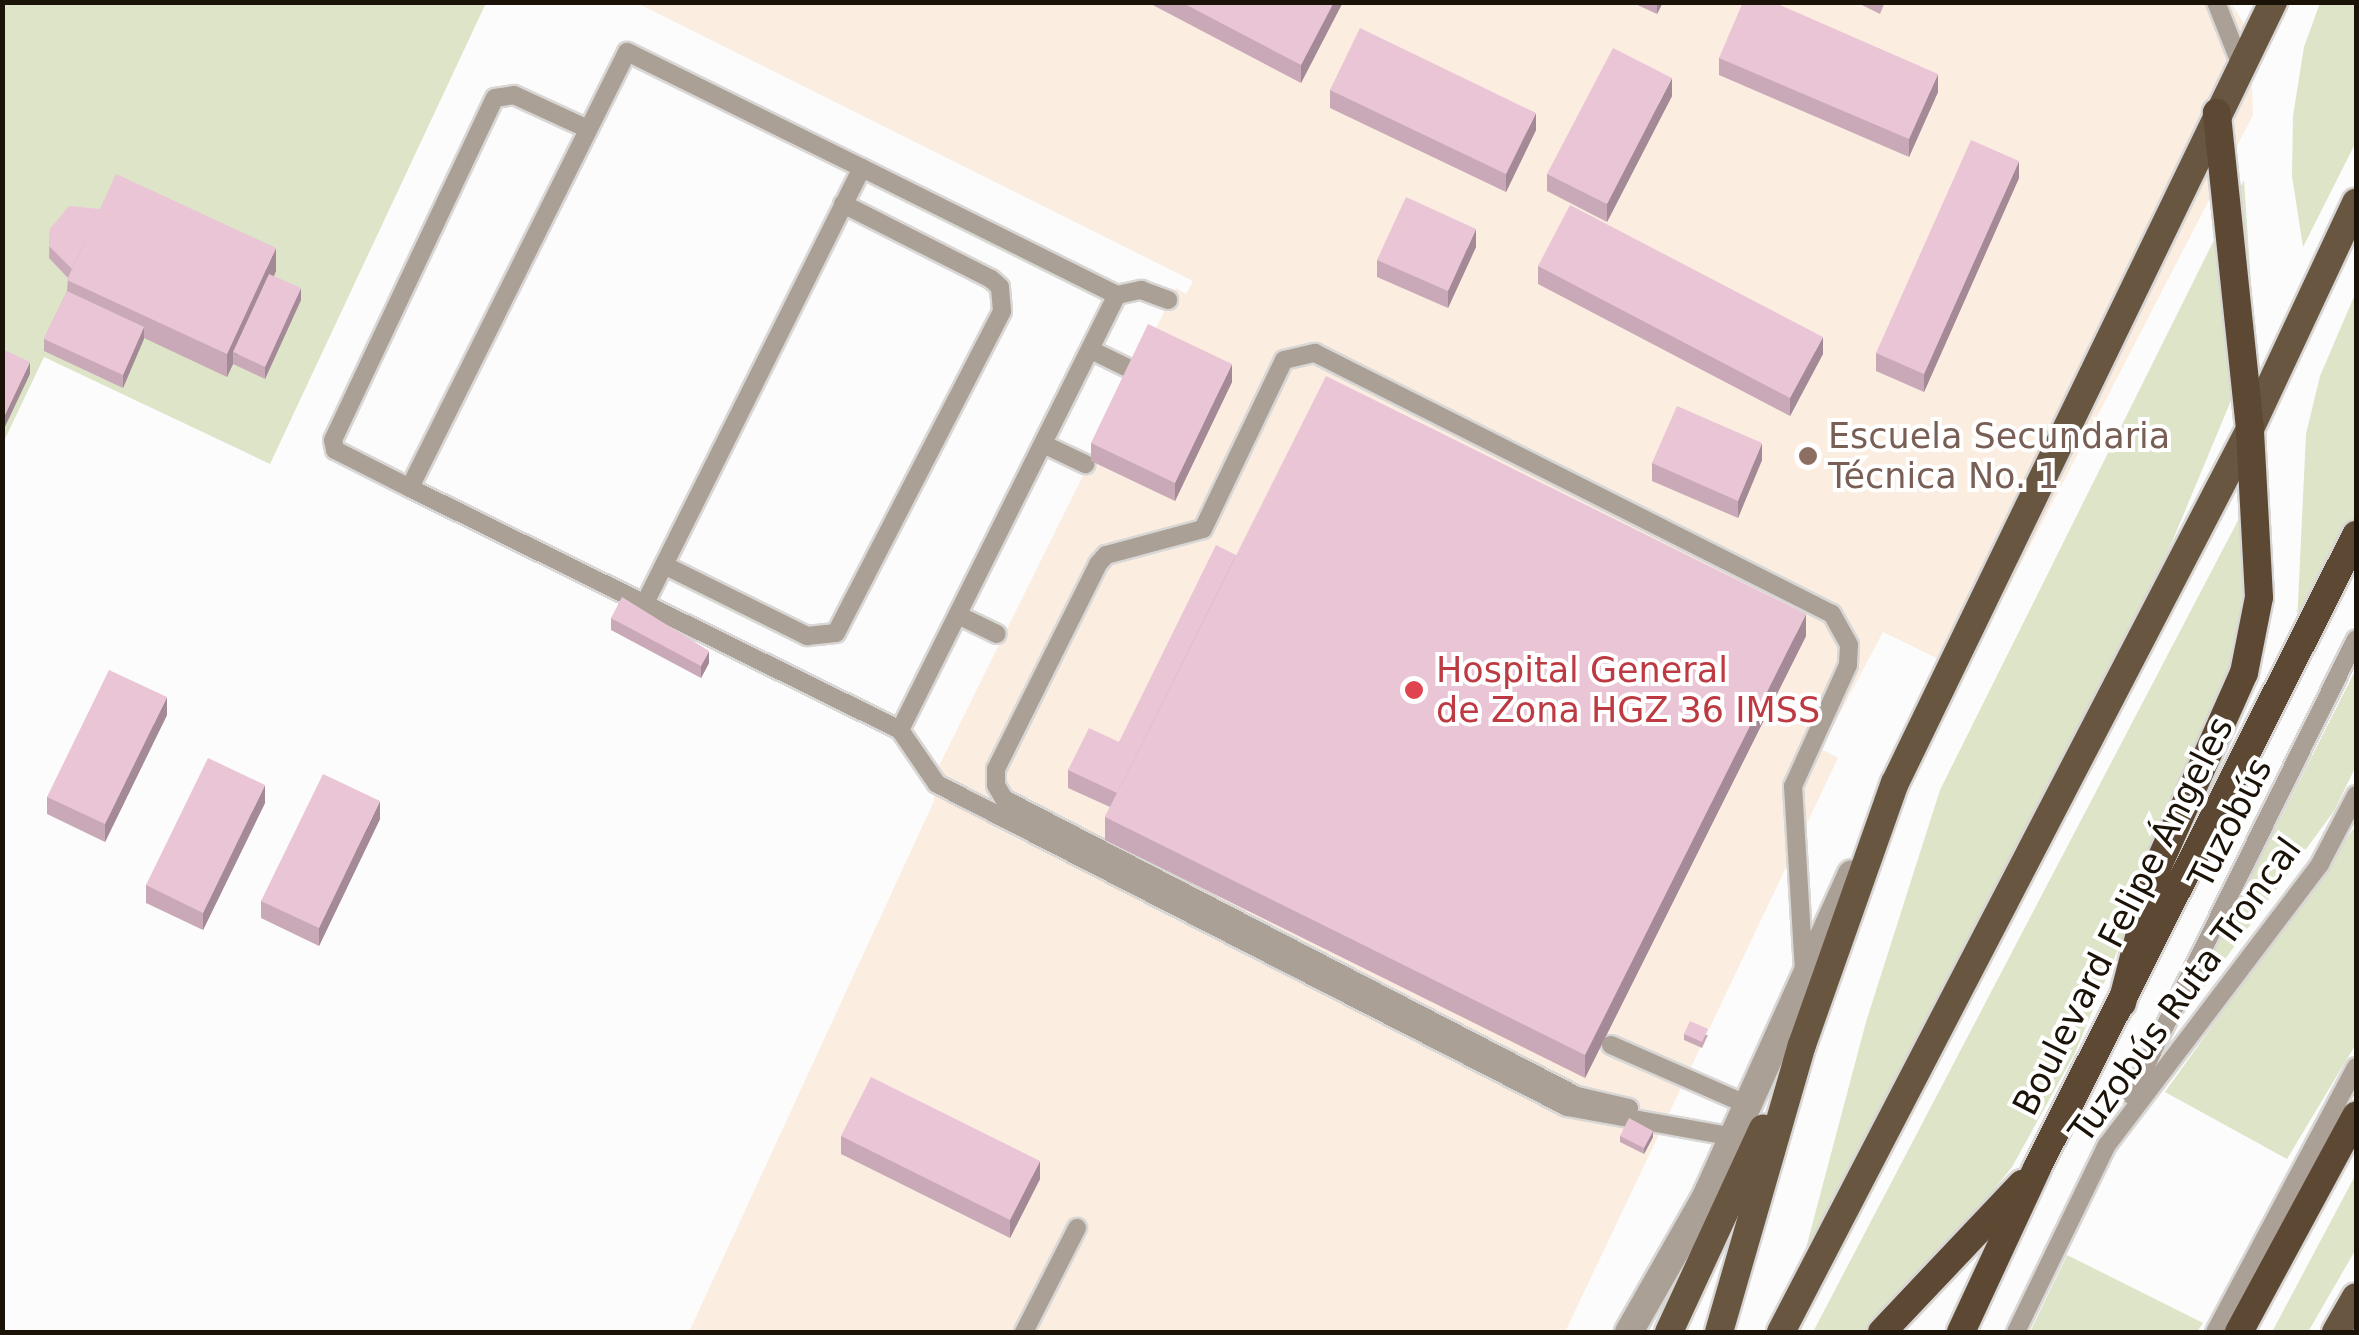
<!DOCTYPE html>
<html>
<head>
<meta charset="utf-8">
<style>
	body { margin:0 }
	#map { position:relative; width:2359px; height:1335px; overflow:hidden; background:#fcfcfc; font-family:"DejaVu Sans",sans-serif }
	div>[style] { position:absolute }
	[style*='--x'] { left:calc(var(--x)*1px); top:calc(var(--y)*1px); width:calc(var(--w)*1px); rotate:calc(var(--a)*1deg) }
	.built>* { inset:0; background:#fbede0 }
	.green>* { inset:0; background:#dde4c7 }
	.roads { filter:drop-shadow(2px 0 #d8d7d5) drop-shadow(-2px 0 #d8d7d5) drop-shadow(0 2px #d8d7d5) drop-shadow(0 -2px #d8d7d5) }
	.service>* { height:18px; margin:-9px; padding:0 9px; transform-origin:9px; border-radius:9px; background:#aba095 }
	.minor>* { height:28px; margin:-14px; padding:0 14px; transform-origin:14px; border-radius:14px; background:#aba095 }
	.primary>* { height:28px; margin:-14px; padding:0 14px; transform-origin:14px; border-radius:14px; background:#695641 }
	.trunk>* { height:28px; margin:-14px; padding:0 14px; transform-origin:14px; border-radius:14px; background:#5d4933 }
	.wall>* { inset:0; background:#c9a9b8 }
	.shaded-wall>* { inset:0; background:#a48a96 }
	.building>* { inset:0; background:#eac5d6 }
	.dots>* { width:28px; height:28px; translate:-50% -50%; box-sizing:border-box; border:5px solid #fff; border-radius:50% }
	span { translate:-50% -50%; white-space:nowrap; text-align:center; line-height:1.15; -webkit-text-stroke:8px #fff; paint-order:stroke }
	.education-label { font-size:35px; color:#785e54 }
	.left { translate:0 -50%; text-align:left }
	.health-label { font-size:35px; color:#be3a42 }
	.street-label { font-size:35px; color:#1b1208 }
	.frame { position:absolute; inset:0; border:5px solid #1b1208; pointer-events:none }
</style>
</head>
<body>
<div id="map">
	<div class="built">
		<div style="clip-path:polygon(637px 3px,2231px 3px,2250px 33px,2253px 115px,1965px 672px,1883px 632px,1821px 749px,1838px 758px,1565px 1332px,689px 1332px,934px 801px,934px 776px,1176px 288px,1186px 294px,1193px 281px)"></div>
	</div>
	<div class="green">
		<div style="clip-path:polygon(3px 3px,486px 3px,270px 464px,44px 357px,3px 443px)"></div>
		<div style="clip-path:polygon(2320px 3px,2356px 3px,2356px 142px,2303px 247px,2292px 176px,2293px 116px,2304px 47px)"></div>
		<div style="clip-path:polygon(2244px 180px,2255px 343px,2172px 542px,1999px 899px,1793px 1297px,1866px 1022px,1940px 790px)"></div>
		<div style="clip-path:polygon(2356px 292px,2356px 545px,2297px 624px,2306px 434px,2320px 376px)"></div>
		<div style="clip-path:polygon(2254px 490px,2259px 610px,2075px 1053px,2012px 1167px,1943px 1253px,1868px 1332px,1813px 1332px)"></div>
		<div style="clip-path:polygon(2356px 669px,2356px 766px,2334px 811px,2203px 989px,2193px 991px)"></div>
		<div style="clip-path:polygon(2356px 825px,2356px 1044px,2287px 1159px,2165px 1092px)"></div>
		<div style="clip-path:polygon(2356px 1174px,2356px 1249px,2308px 1332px,2272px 1332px)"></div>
		<div style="clip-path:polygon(2067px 1255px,2203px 1323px,2197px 1332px,2030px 1332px)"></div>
	</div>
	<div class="roads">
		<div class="service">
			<div style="--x:2216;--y:2;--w:68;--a:68.4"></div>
			<div style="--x:862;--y:168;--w:285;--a:26.5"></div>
			<div style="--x:1117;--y:295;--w:25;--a:-12"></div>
			<div style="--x:1141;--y:290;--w:29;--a:20"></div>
			<div style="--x:1091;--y:350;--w:39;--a:26"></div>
			<div style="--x:1043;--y:444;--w:47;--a:25.5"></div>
			<div style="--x:410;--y:488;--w:84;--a:-153.1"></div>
			<div style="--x:335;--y:450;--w:10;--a:-101"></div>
			<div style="--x:333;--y:440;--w:378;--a:-64.7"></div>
			<div style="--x:495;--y:98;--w:19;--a:-9"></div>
			<div style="--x:514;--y:95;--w:81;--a:24.7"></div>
			<div style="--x:664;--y:565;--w:160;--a:26.4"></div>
			<div style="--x:807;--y:636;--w:29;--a:-6"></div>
			<div style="--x:836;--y:633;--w:362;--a:-62.7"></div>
			<div style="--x:1002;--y:311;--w:24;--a:-95"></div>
			<div style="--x:1000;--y:287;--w:12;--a:-138"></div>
			<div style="--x:991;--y:279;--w:166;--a:-153.1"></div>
			<div style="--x:645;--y:603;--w:486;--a:-63.5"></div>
			<div style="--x:862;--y:168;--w:262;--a:-153.7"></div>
			<div style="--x:627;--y:52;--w:487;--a:116.5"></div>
			<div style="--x:410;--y:488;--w:547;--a:26.28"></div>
			<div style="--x:900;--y:730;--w:65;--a:55.6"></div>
			<div style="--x:937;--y:784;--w:708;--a:27.14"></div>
			<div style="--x:1567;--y:1107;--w:169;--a:10.2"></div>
			<div style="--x:958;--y:615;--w:43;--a:26"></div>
			<div style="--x:900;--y:730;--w:486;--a:-63.5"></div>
			<div style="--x:1611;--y:1045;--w:150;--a:23.7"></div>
			<div style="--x:2131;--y:1095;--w:508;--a:-63.74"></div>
			<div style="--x:1629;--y:1108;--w:53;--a:-167"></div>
			<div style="--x:1577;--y:1096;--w:645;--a:-152.6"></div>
			<div style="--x:1004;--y:799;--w:16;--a:-120"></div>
			<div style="--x:996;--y:785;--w:16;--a:-90"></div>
			<div style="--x:996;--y:769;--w:229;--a:-63.5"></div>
			<div style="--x:1098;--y:564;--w:12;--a:-48"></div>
			<div style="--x:1106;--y:555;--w:100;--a:-15"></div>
			<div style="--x:1203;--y:529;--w:187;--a:-64.4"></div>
			<div style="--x:1284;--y:360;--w:32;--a:-13"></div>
			<div style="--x:1315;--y:353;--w:579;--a:26.79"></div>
			<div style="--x:1832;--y:614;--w:35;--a:61"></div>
			<div style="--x:1849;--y:645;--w:20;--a:93"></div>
			<div style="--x:1848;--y:665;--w:133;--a:114.4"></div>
			<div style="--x:1793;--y:786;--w:187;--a:86.6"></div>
			<div style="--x:1024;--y:1332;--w:117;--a:-63"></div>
			<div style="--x:2016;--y:1332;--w:208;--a:-64.1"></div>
			<div style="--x:2107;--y:1145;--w:353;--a:-52.8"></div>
			<div style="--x:2320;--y:864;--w:78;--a:-62.4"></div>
			<div style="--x:2215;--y:1332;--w:300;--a:-62"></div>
		</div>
		<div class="minor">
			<div style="--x:1629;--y:1332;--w:155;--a:-60.3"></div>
			<div style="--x:1706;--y:1197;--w:354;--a:-65.7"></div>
		</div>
		<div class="primary">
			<div style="--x:1669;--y:1332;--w:224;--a:-65.2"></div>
			<div style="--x:1719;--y:1332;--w:299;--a:-73.9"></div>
			<div style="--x:1802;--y:1045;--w:278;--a:-70.5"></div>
			<div style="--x:1895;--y:783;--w:868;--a:-64.17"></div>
			<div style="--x:1781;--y:1332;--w:1018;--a:-62.55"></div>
			<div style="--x:2250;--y:429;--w:250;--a:-64.9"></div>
			<div style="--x:2336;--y:1332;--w:40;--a:-60.3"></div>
		</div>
		<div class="trunk">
			<div style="--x:2122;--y:1003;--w:139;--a:-75.5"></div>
			<div style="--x:2157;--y:868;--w:214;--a:-66"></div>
			<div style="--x:2244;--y:673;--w:77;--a:-78.8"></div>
			<div style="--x:2259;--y:597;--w:168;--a:-93.1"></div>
			<div style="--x:2250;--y:429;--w:318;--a:-96"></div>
			<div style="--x:1882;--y:1332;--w:204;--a:-46.6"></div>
			<div style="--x:1961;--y:1332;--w:181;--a:-65.1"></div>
			<div style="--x:2037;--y:1168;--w:709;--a:-63.25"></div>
			<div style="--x:2239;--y:1332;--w:246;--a:-61.6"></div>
		</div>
	</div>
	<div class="wall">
		<div style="clip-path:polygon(1147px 2px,1343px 2px,1301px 83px)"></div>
		<div style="clip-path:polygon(1631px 2px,1663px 2px,1657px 14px)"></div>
		<div style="clip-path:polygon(1856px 2px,1885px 2px,1880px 14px)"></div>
		<div style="clip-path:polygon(1719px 58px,1938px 92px,1909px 157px,1719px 75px)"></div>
		<div style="clip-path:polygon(1330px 90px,1536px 130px,1506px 192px,1330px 108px)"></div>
		<div style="clip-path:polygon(1672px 96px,1607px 222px,1547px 191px,1547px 174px)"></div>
		<div style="clip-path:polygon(2019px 178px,1924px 392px,1876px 371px,1876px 353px)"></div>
		<div style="clip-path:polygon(50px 229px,276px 271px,274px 276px,301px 300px,265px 379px,233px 364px,227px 377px,144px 338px,123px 388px,44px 351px,44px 339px,67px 291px,68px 278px,49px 258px)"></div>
		<div style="clip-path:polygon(1476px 247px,1448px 308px,1377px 277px,1377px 260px)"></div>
		<div style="clip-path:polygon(1538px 266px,1823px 354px,1790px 416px,1538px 284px)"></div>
		<div style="clip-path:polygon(1232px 382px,1175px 501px,1091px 461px,1091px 443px)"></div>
		<div style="clip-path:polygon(1762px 460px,1738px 518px,1652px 481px,1652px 463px)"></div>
		<div style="clip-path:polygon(1236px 555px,1806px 636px,1585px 1078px,1105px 840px,1105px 817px,1110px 807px,1068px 788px,1068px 770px,1119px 742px)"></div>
		<div style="clip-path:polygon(611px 618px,709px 663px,701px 678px,611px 630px)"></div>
		<div style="clip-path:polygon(167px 715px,105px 842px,47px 814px,47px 797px)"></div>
		<div style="clip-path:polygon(265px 803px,203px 930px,146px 903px,146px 885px)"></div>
		<div style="clip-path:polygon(380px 819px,319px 946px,261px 918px,261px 901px)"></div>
		<div style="clip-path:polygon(1684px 1034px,1708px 1035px,1702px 1048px,1684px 1040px)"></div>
		<div style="clip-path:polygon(841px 1136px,1040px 1179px,1010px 1238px,841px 1154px)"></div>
		<div style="clip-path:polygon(1620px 1136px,1653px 1137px,1644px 1154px,1620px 1142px)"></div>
	</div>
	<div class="shaded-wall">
		<div style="clip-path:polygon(1334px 2px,1343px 2px,1301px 83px,1301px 65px)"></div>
		<div style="clip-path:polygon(1657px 2px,1663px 2px,1657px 14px)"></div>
		<div style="clip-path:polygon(1938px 74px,1938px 92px,1909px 157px,1909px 139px)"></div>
		<div style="clip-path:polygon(1672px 78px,1672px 96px,1607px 222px,1607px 204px)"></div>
		<div style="clip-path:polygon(1536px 113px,1536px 130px,1506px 192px,1506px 174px)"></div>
		<div style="clip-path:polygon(2019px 161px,2019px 178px,1924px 392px,1924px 374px)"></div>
		<div style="clip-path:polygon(1476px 229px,1476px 247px,1448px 308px,1448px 291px)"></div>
		<div style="clip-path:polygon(276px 248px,276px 271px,237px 355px,233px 352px,233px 364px,227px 377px,227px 354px)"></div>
		<div style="clip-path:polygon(301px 288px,301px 300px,265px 379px,265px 367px)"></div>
		<div style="clip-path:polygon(144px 327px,144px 339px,123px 388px,123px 375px)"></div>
		<div style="clip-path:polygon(1823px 337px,1823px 354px,1790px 416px,1790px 398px)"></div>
		<div style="clip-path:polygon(30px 362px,30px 374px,2px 433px,2px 421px)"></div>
		<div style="clip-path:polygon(1232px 364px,1232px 382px,1175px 501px,1175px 483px)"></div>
		<div style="clip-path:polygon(1762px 443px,1762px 460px,1738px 518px,1738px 501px)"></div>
		<div style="clip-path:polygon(1806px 614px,1806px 636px,1585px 1078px,1585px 1055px)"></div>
		<div style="clip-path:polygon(709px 651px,709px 663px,701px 678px,701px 666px)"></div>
		<div style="clip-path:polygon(167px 697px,167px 715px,105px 842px,105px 824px)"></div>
		<div style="clip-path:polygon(265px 785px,265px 803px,203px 930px,203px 913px)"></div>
		<div style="clip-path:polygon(380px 801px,380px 819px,319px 946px,319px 928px)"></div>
		<div style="clip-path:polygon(1653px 1131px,1653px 1137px,1644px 1154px,1644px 1148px)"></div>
		<div style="clip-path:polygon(1040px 1161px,1040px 1179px,1010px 1238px,1010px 1220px)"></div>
	</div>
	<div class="building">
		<div style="clip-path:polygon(1181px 2px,1334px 2px,1301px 65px)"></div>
		<div style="clip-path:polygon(1743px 2px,1773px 2px,1938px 74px,1909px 139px,1719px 58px)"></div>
		<div style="clip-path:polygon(1360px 28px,1536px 113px,1506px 174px,1330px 90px)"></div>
		<div style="clip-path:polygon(1613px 48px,1672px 78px,1607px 204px,1547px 174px)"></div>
		<div style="clip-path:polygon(1971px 140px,2019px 161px,1924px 374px,1876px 353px)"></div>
		<div style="clip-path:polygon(116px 174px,276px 248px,227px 354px,67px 280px)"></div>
		<div style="clip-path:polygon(1406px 197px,1476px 229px,1448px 291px,1377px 260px)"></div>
		<div style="clip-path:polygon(1570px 205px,1823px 337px,1790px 398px,1538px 266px)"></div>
		<div style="clip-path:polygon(69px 206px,100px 209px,72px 269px,49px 246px,50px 229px)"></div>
		<div style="clip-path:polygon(269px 274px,301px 288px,265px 367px,233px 352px)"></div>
		<div style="clip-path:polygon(67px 291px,144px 327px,123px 375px,44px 339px)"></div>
		<div style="clip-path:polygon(1148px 324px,1232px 364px,1175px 483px,1091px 443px)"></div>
		<div style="clip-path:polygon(2px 349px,30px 362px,2px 421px)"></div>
		<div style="clip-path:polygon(1326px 376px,1806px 614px,1585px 1055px,1105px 817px)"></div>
		<div style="clip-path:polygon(1677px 406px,1762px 443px,1738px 501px,1652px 463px)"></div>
		<div style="clip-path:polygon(1216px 545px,1236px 555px,1117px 793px,1068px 770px,1089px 728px,1119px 742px)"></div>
		<div style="clip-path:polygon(622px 597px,709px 651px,701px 666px,611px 618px)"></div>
		<div style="clip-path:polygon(109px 670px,167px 697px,105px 824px,47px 797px)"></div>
		<div style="clip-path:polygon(208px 758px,265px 785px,203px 913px,146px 885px)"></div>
		<div style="clip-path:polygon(323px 774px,380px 801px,319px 928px,261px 901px)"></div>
		<div style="clip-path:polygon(1690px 1021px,1708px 1029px,1702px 1042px,1684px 1034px)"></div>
		<div style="clip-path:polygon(871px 1077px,1040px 1161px,1010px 1220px,841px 1136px)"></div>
		<div style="clip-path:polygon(1629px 1118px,1653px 1131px,1644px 1148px,1620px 1136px)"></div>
	</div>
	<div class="dots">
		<div style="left:1808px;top:456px;background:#8d6e63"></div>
		<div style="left:1414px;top:690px;background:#e0444e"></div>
	</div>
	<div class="education-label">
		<span class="left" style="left:1828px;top:456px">Escuela Secundaria<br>Técnica No. 1</span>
	</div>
	<div class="health-label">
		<span class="left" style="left:1436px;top:690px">Hospital General<br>de Zona HGZ 36 IMSS</span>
	</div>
	<div class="street-label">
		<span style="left:2230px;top:823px;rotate:-63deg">Tuzobús</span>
		<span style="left:2123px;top:916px;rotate:-63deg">Boulevard Felipe Ángeles</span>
		<span style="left:2185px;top:990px;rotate:-54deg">Tuzobús Ruta Troncal</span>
	</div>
	<div class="frame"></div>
</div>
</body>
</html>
